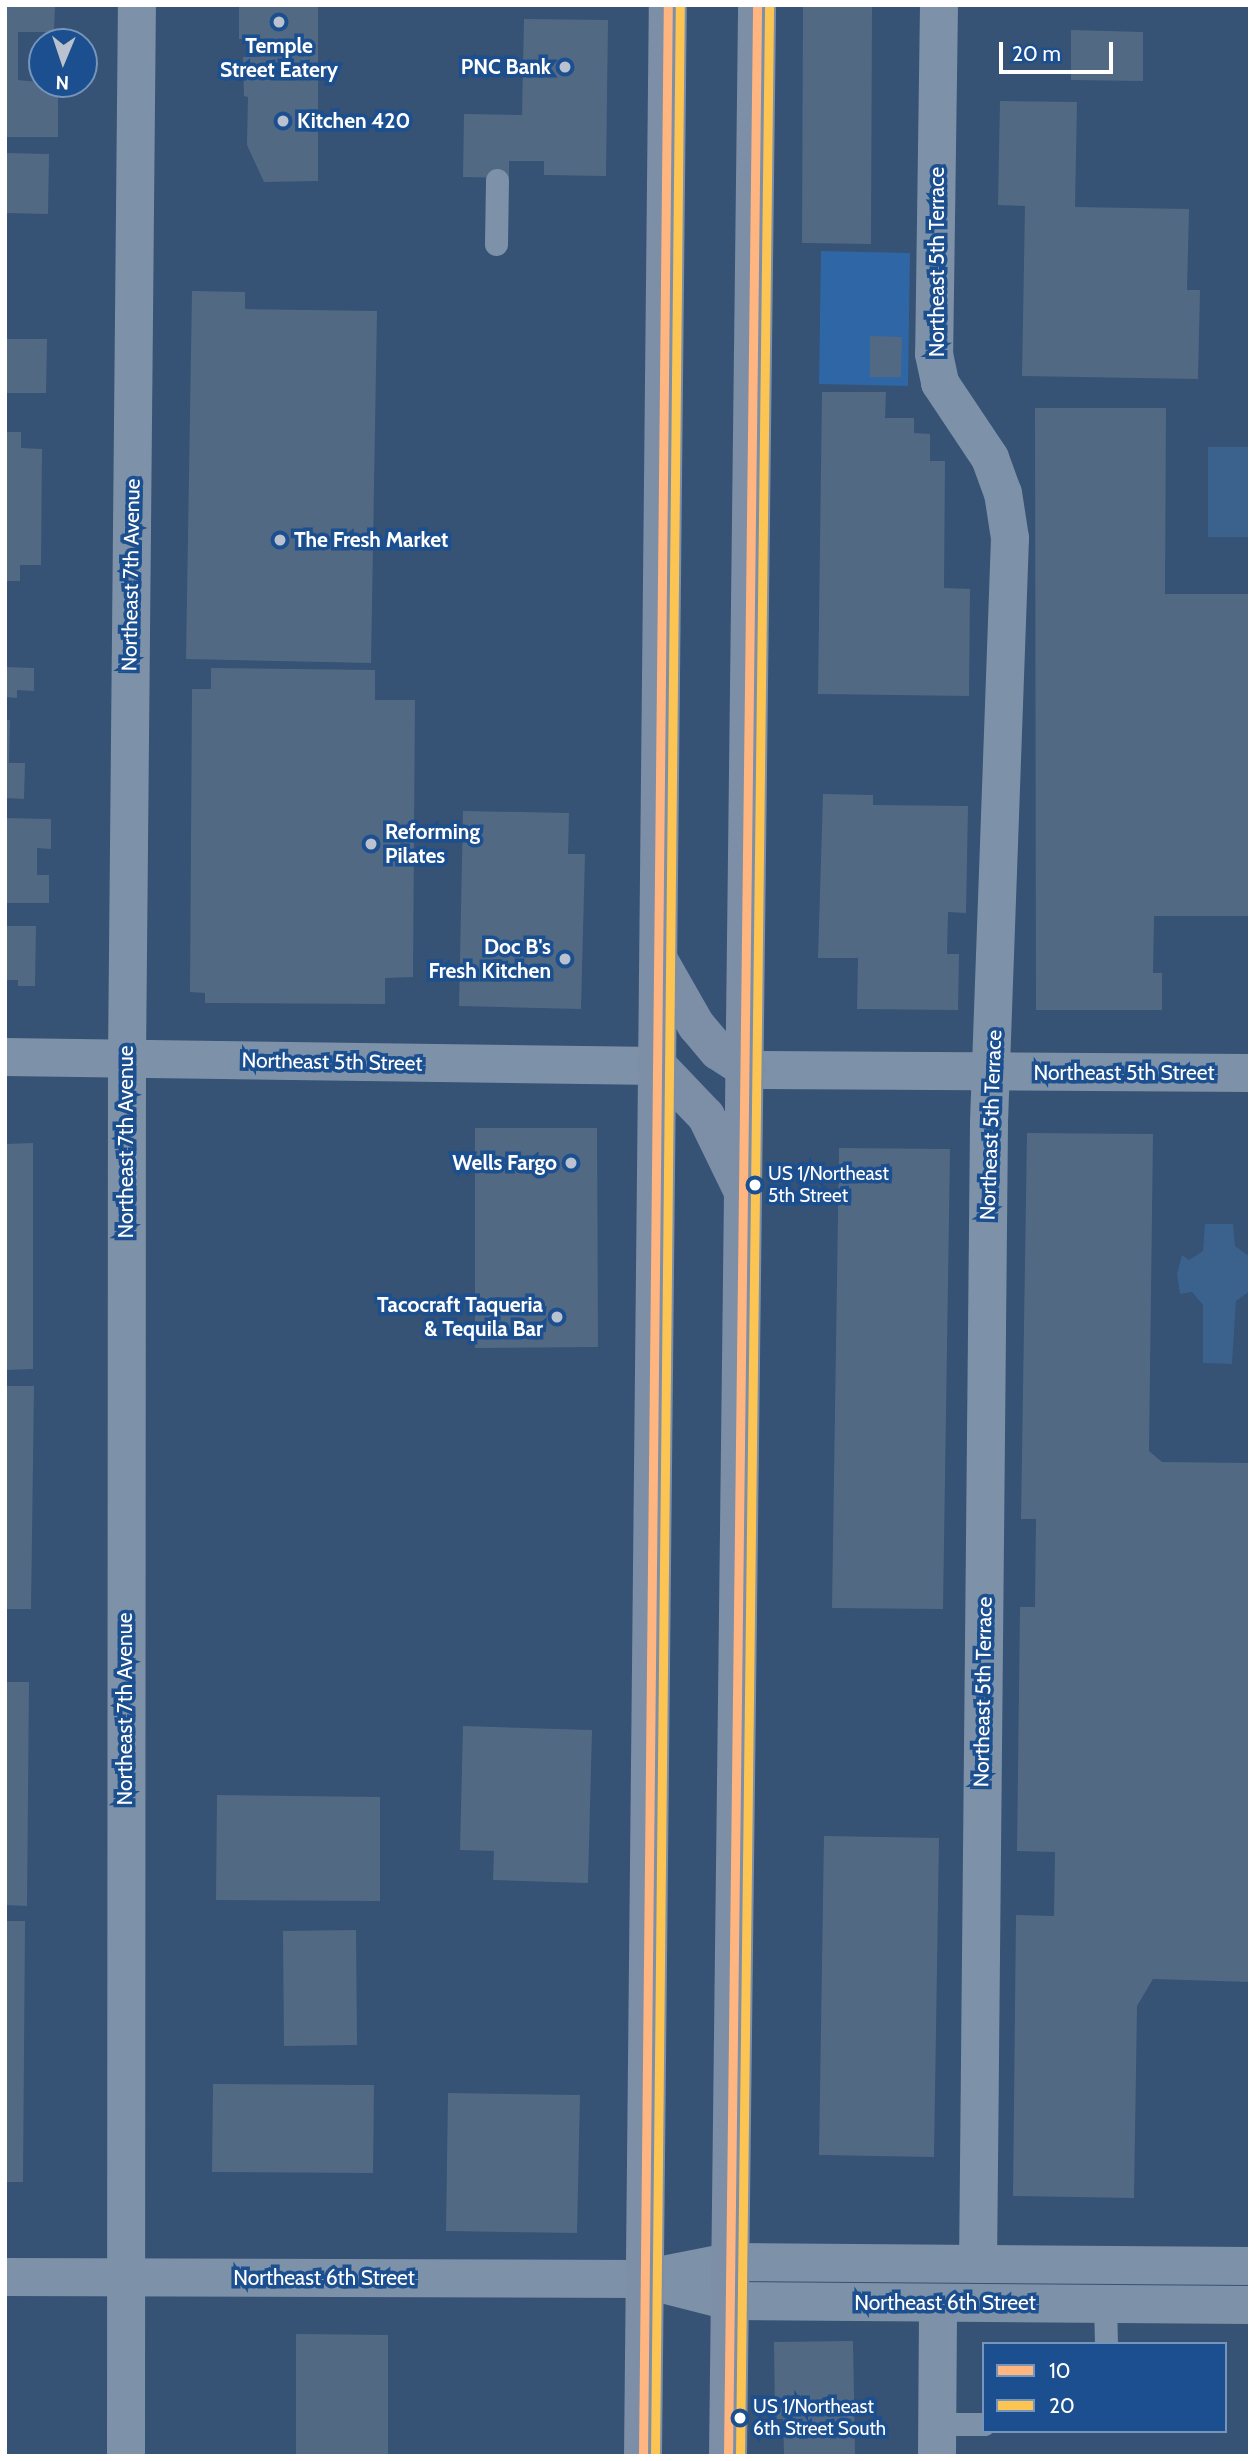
<!DOCTYPE html>
<html>
<head>
<meta charset="utf-8">
<style>
	body { margin:0 }
	#map { position:relative; width:1255px; height:2461px; overflow:hidden; background:#365274; font-family:Cabin,sans-serif }
	div>[style] { position:absolute }
	[style*='--x'] { left:calc(var(--x)*1px); top:calc(var(--y)*1px); width:calc(var(--w)*1px); rotate:calc(var(--a)*1deg) }
	.green>* { inset:0; background:#2f66a5 }
	.water>* { inset:0; background:#3b618d }
	.building>* { inset:0; background:#526984 }
	.service>* { height:23px; margin:-11.5px; padding:0 11.5px; transform-origin:11.5px; border-radius:11.5px; background:#7d92a8 }
	.minor>* { height:38px; margin:-19px; padding:0 19px; transform-origin:19px; border-radius:19px; background:#7d92a8 }
	.tertiary>* { height:38px; margin:-19px; padding:0 19px; transform-origin:19px; border-radius:19px; background:#7d92a8 }
	.primary>* { height:38px; margin:-19px; padding:0 19px; transform-origin:19px; border-radius:19px; background:#7d8ea7 }
	.bus-1>* { height:9px; margin:-4.5px; padding:0 4.5px; transform-origin:4.5px; border-radius:4.5px; background:#ffb580 }
	.bus-2>* { height:9px; margin:-4.5px; padding:0 4.5px; transform-origin:4.5px; border-radius:4.5px; background:#fcc553 }
	.dots>* { width:19px; height:19px; translate:-50% -50%; box-sizing:border-box; border:4px solid #1b4f8f; border-radius:50% }
	span { translate:-50% -50%; white-space:nowrap; text-align:center; line-height:1.15; -webkit-text-stroke:7px #1b4f8f; paint-order:stroke }
	.bus-label { font-size:19px; color:#fff }
	.left { translate:0 -50%; text-align:left }
	.poi-label { font-size:21px; color:#fff; font-weight:700 }
	.right { translate:-100% -50%; text-align:right }
	.street-label { font-size:21px; color:#fff }
	.frame { position:absolute; inset:0; border:7px solid #fff; pointer-events:none }
	.legend { position:absolute; left:982px; top:2342px; width:245px; height:91px; box-sizing:border-box; background:#1b4f8f; border:2px solid #7695bc; margin:0; padding:9px 12px; list-style:none; font-size:21px; color:#fff }
	.legend li { display:flex; align-items:center; gap:14px; height:35px }
	.legend b { width:35px; border:2px solid #7695bc }
	.north { position:absolute; left:28px; top:28px; width:70px; height:70px; box-sizing:border-box; background:#1b4f8f; border:2px solid #7695bc; border-radius:50%; rotate:182deg; font-size:19px; font-weight:700; line-height:28px; text-align:center; color:#fff }
	.north::after { content:''; display:block; margin:auto; width:24px; height:32px; background:#b9c2ce; clip-path:polygon(50% 0,100% 100%,50% 72%,0 100%) }
	.scale { position:absolute; left:999px; top:42px; width:114px; height:32px; box-sizing:border-box; border:4px solid #fff; border-top:0; padding-left:9px; font-size:21px; line-height:24px; white-space:nowrap; color:#fff; -webkit-text-stroke:5px #1b4f8f; paint-order:stroke }
</style>
</head>
<body>
<div id="map">
	<div class="green">
		<div style="clip-path:polygon(821px 251px,910px 253px,908px 386px,819px 384px)"></div>
	</div>
	<div class="water">
		<div style="clip-path:polygon(1208px 447px,1250px 447px,1250px 537px,1208px 537px)"></div>
		<div style="clip-path:polygon(1205px 1224px,1233px 1224px,1235px 1246px,1250px 1257px,1250px 1291px,1236px 1301px,1232px 1364px,1203px 1363px,1203px 1305px,1192px 1292px,1180px 1294px,1177px 1274px,1182px 1255px,1189px 1260px,1203px 1251px)"></div>
	</div>
	<div class="building">
		<div style="clip-path:polygon(5px 5px,55px 5px,54px 32px,18px 32px,18px 80px,58px 84px,58px 137px,5px 137px)"></div>
		<div style="clip-path:polygon(239px 5px,318px 5px,318px 181px,264px 182px,247px 145px,248px 97px,244px 96px,243px 57px,260px 57px,261px 39px,239px 39px)"></div>
		<div style="clip-path:polygon(803px 5px,872px 5px,871px 244px,802px 243px)"></div>
		<div style="clip-path:polygon(524px 19px,608px 20px,606px 176px,544px 175px,544px 161px,509px 161px,509px 178px,463px 177px,464px 114px,522px 115px)"></div>
		<div style="clip-path:polygon(1071px 30px,1143px 32px,1143px 81px,1071px 80px)"></div>
		<div style="clip-path:polygon(1000px 101px,1077px 102px,1075px 207px,1189px 209px,1187px 290px,1200px 290px,1198px 379px,1022px 376px,1025px 206px,998px 205px)"></div>
		<div style="clip-path:polygon(5px 153px,49px 154px,48px 214px,5px 213px)"></div>
		<div style="clip-path:polygon(192px 291px,245px 292px,245px 309px,377px 311px,371px 663px,186px 659px)"></div>
		<div style="clip-path:polygon(870px 336px,902px 337px,901px 377px,870px 377px)"></div>
		<div style="clip-path:polygon(5px 339px,47px 339px,46px 393px,5px 393px)"></div>
		<div style="clip-path:polygon(822px 392px,886px 392px,885px 418px,914px 418px,914px 433px,930px 434px,930px 461px,945px 461px,944px 588px,970px 589px,969px 696px,818px 694px)"></div>
		<div style="clip-path:polygon(1035px 408px,1166px 408px,1165px 594px,1250px 594px,1250px 916px,1154px 916px,1153px 973px,1162px 973px,1162px 1010px,1036px 1010px)"></div>
		<div style="clip-path:polygon(5px 432px,21px 432px,21px 448px,42px 449px,41px 565px,20px 565px,20px 581px,5px 581px)"></div>
		<div style="clip-path:polygon(5px 667px,34px 668px,34px 691px,17px 690px,17px 698px,5px 697px)"></div>
		<div style="clip-path:polygon(211px 668px,375px 670px,375px 700px,415px 700px,413px 977px,385px 978px,385px 1004px,205px 1003px,205px 993px,190px 992px,192px 689px,211px 689px)"></div>
		<div style="clip-path:polygon(5px 720px,10px 720px,9px 763px,25px 763px,24px 799px,5px 798px)"></div>
		<div style="clip-path:polygon(823px 794px,873px 795px,873px 805px,968px 806px,966px 913px,948px 912px,947px 954px,959px 954px,958px 1010px,857px 1009px,858px 958px,818px 958px)"></div>
		<div style="clip-path:polygon(463px 811px,569px 813px,568px 854px,585px 854px,581px 1009px,459px 1006px)"></div>
		<div style="clip-path:polygon(5px 818px,51px 819px,51px 849px,37px 848px,37px 875px,49px 875px,49px 903px,5px 903px)"></div>
		<div style="clip-path:polygon(5px 926px,36px 926px,35px 986px,18px 986px,18px 980px,5px 980px)"></div>
		<div style="clip-path:polygon(475px 1128px,597px 1128px,598px 1347px,475px 1348px)"></div>
		<div style="clip-path:polygon(1027px 1133px,1153px 1134px,1149px 1451px,1162px 1462px,1250px 1463px,1250px 1982px,1153px 1979px,1137px 2006px,1134px 2198px,1013px 2196px,1016px 1915px,1054px 1916px,1055px 1852px,1017px 1851px,1020px 1607px,1035px 1607px,1036px 1519px,1021px 1519px)"></div>
		<div style="clip-path:polygon(33px 1143px,33px 1369px,5px 1370px,5px 1144px)"></div>
		<div style="clip-path:polygon(839px 1148px,950px 1149px,943px 1609px,832px 1608px)"></div>
		<div style="clip-path:polygon(5px 1386px,34px 1386px,31px 1609px,5px 1609px)"></div>
		<div style="clip-path:polygon(5px 1682px,29px 1682px,27px 1906px,5px 1905px)"></div>
		<div style="clip-path:polygon(463px 1726px,592px 1730px,588px 1883px,493px 1880px,494px 1851px,460px 1850px)"></div>
		<div style="clip-path:polygon(217px 1795px,380px 1797px,380px 1901px,216px 1900px)"></div>
		<div style="clip-path:polygon(824px 1836px,939px 1838px,934px 2157px,819px 2155px)"></div>
		<div style="clip-path:polygon(5px 1921px,25px 1921px,23px 2182px,5px 2182px)"></div>
		<div style="clip-path:polygon(356px 1930px,357px 2045px,284px 2046px,283px 1931px)"></div>
		<div style="clip-path:polygon(213px 2084px,374px 2085px,373px 2173px,212px 2172px)"></div>
		<div style="clip-path:polygon(448px 2093px,580px 2095px,577px 2233px,446px 2231px)"></div>
		<div style="clip-path:polygon(296px 2334px,388px 2335px,388px 2456px,296px 2456px)"></div>
		<div style="clip-path:polygon(853px 2341px,855px 2454px,784px 2455px,783px 2419px,775px 2419px,774px 2342px)"></div>
	</div>
	<div class="service">
		<div style="--x:496;--y:244;--w:64;--a:-89.1"></div>
		<div style="--x:1105;--y:2303;--w:41;--a:88.6"></div>
		<div style="--x:937;--y:2424;--w:47;--a:0"></div>
	</div>
	<div class="minor">
		<div style="--x:939;--y:5;--w:349;--a:90.8"></div>
		<div style="--x:934;--y:354;--w:30;--a:78"></div>
		<div style="--x:940;--y:383;--w:90;--a:56.3"></div>
		<div style="--x:990;--y:458;--w:37;--a:70"></div>
		<div style="--x:1003;--y:493;--w:46;--a:81.2"></div>
		<div style="--x:1010;--y:538;--w:585;--a:92.06"></div>
		<div style="--x:989;--y:1123;--w:1141;--a:90.55"></div>
		<div style="--x:5;--y:1057;--w:653;--a:0.79"></div>
		<div style="--x:747;--y:1070;--w:503;--a:0.34"></div>
		<div style="--x:126;--y:2456;--w:1397;--a:-89.96"></div>
		<div style="--x:127;--y:1059;--w:1054;--a:-89.46"></div>
		<div style="--x:937;--y:2456;--w:153;--a:-89.6"></div>
	</div>
	<div class="tertiary">
		<div style="--x:5;--y:2277;--w:638;--a:0.18"></div>
		<div style="--x:643;--y:2279;--w:88;--a:-11.2"></div>
		<div style="--x:729;--y:2262;--w:521;--a:0.44"></div>
		<div style="--x:655;--y:2282;--w:76;--a:14.4"></div>
		<div style="--x:729;--y:2301;--w:521;--a:0.44"></div>
	</div>
	<div class="primary">
		<div style="--x:660;--y:962;--w:73;--a:60.3"></div>
		<div style="--x:696;--y:1025;--w:34;--a:50"></div>
		<div style="--x:718;--y:1051;--w:35;--a:33"></div>
		<div style="--x:658;--y:1066;--w:69;--a:46.2"></div>
		<div style="--x:706;--y:1116;--w:82;--a:64.1"></div>
		<div style="--x:643;--y:2456;--w:2451;--a:-89.42"></div>
		<div style="--x:728;--y:2456;--w:2451;--a:-89.32"></div>
	</div>
	<div class="bus-1">
		<div style="--x:643;--y:2456;--w:2451;--a:-89.42"></div>
		<div style="--x:728;--y:2456;--w:2451;--a:-89.32"></div>
	</div>
	<div class="bus-2">
		<div style="--x:655;--y:2456;--w:2451;--a:-89.42"></div>
		<div style="--x:740;--y:2456;--w:2451;--a:-89.32"></div>
	</div>
	<div class="dots">
		<div style="left:279px;top:22px;background:#b9c2ce"></div>
		<div style="left:565px;top:67px;background:#b9c2ce"></div>
		<div style="left:283px;top:121px;background:#b9c2ce"></div>
		<div style="left:280px;top:540px;background:#b9c2ce"></div>
		<div style="left:371px;top:844px;background:#b9c2ce"></div>
		<div style="left:565px;top:959px;background:#b9c2ce"></div>
		<div style="left:571px;top:1163px;background:#b9c2ce"></div>
		<div style="left:755px;top:1185px;background:#fff"></div>
		<div style="left:557px;top:1317px;background:#b9c2ce"></div>
		<div style="left:740px;top:2418px;background:#fff"></div>
	</div>
	<div class="bus-label">
		<span class="left" style="left:768px;top:1185px">US 1/Northeast<br>5th Street</span>
		<span class="left" style="left:753px;top:2418px">US 1/Northeast<br>6th Street South</span>
	</div>
	<div class="poi-label">
		<span style="left:279px;top:58px">Temple<br>Street Eatery</span>
		<span class="right" style="left:551px;top:67px">PNC Bank</span>
		<span class="left" style="left:297px;top:121px">Kitchen 420</span>
		<span class="left" style="left:294px;top:540px">The Fresh Market</span>
		<span class="left" style="left:385px;top:844px">Reforming<br>Pilates</span>
		<span class="right" style="left:551px;top:959px">Doc B's<br>Fresh Kitchen</span>
		<span class="right" style="left:557px;top:1163px">Wells Fargo</span>
		<span class="right" style="left:543px;top:1317px">Tacocraft Taqueria<br>&amp; Tequila Bar</span>
	</div>
	<div class="street-label">
		<span style="left:937px;top:262px;rotate:-90deg">Northeast 5th Terrace</span>
		<span style="left:131px;top:575px;rotate:-89deg">Northeast 7th Avenue</span>
		<span style="left:332px;top:1062px;rotate:1deg">Northeast 5th Street</span>
		<span style="left:1124px;top:1073px">Northeast 5th Street</span>
		<span style="left:991px;top:1125px;rotate:-88deg">Northeast 5th Terrace</span>
		<span style="left:126px;top:1142px;rotate:-90deg">Northeast 7th Avenue</span>
		<span style="left:983px;top:1692px;rotate:-89deg">Northeast 5th Terrace</span>
		<span style="left:125px;top:1709px;rotate:-90deg">Northeast 7th Avenue</span>
		<span style="left:324px;top:2278px">Northeast 6th Street</span>
		<span style="left:945px;top:2303px">Northeast 6th Street</span>
	</div>
	<div class="frame"></div>
	<ul class="legend">
	<li><b style="height:9px;background:#ffb580"></b>10</li>
	<li><b style="height:9px;background:#fcc553"></b>20</li>
	</ul>
	<div class="north">N</div>
	<div class="scale">20 m</div>
</div>
</body>
</html>
